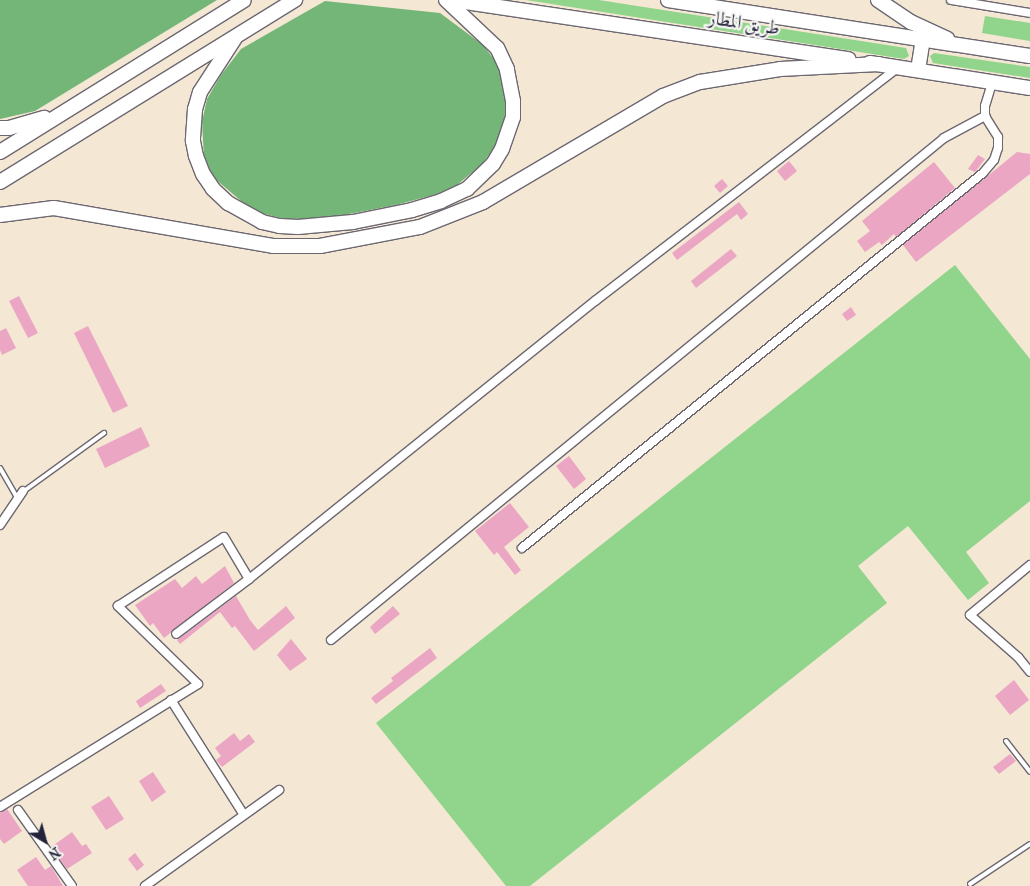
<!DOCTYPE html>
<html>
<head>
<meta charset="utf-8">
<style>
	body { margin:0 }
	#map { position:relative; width:1030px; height:886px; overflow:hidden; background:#f4e7d4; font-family:"IM FELL French Canon",Amiri,serif }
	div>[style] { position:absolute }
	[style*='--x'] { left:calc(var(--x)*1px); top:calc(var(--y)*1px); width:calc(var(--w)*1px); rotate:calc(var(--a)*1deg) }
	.green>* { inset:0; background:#91d48c }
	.forest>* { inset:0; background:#74b678 }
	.building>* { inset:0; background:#eba6c4 }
	.roads { filter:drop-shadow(1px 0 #6c6771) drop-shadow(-1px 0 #6c6771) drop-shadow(0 1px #6c6771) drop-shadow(0 -1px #6c6771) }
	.lane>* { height:4px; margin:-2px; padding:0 2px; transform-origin:2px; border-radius:2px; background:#fff }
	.street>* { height:8px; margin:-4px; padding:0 4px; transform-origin:4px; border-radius:4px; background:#fff }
	.highway>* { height:14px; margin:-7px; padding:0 7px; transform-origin:7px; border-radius:7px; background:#fff }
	span { translate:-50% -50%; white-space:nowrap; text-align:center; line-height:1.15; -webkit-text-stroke:4.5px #f6f6f2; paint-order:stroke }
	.street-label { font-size:19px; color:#22223b }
	.north { position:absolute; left:20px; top:816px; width:50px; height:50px; -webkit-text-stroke:4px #f6f6f2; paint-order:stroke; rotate:143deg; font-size:14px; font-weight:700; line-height:20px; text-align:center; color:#22223b }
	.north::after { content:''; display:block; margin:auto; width:18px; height:22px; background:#22223b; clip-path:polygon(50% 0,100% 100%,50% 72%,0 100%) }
</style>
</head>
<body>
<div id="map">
	<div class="green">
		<div style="clip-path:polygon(526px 0,599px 0,906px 48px,909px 56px,904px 59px)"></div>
		<div style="clip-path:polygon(985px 16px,1030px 23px,1030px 41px,982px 33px)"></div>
		<div style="clip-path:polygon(934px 53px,1030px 67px,1030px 78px,933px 63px,930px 56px)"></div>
		<div style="clip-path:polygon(955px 265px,1030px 359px,1030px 501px,966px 552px,989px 583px,968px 600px,908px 526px,858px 566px,887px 603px,530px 886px,506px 886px,376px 723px)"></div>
	</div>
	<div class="forest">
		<div style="clip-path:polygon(0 0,217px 0,35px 111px,0 119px)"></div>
		<div style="clip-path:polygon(325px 1px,440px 13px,483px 45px,497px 63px,505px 81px,507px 100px,504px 121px,498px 143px,482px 164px,457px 185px,437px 194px,396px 205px,318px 220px,281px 218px,253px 211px,214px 178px,204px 157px,202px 122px,207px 99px,221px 75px,241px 49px)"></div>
	</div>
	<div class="building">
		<div style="clip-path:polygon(1017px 152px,1030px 154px,1030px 174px,916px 262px,903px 245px)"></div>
		<div style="clip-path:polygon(978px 155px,985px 159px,975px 172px,968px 169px)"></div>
		<div style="clip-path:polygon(789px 161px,797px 171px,785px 181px,777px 171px)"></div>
		<div style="clip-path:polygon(934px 162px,955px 188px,896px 237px,894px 234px,882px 245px,879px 242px,865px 252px,857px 241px,870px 231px,862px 221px)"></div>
		<div style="clip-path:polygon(722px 179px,728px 186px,720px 193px,714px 186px)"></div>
		<div style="clip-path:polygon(739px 202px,748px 214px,741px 220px,737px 214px,677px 260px,672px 253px)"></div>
		<div style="clip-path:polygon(731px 249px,737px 256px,696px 288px,691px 281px)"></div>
		<div style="clip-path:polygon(19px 296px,38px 333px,28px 338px,9px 301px)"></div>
		<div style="clip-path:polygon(851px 307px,856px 315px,847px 321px,842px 314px)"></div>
		<div style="clip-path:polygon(88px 326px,128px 406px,113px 413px,74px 333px)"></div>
		<div style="clip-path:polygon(6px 328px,16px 348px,2px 355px,0 350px,0 331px)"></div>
		<div style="clip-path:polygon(141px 427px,150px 446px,105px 468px,96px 449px)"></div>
		<div style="clip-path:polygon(569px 456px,586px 479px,574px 489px,556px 466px)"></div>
		<div style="clip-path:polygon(510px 503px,529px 527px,504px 547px,521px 570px,515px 575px,497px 552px,494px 555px,475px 531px)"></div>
		<div style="clip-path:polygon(225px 566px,234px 583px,164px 638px,153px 623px,150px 626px,135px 605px,175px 579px,182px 588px,196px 576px,202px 584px)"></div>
		<div style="clip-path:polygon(236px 596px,250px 620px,258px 630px,286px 606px,295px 618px,254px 651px,235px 626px,232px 628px,220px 612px,180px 644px,177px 640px)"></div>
		<div style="clip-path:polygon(393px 606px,400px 614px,375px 634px,370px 627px)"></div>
		<div style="clip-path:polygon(291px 639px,307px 659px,290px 671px,277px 655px)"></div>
		<div style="clip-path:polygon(430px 648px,437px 658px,376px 704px,371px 698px,393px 681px,391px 678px)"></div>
		<div style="clip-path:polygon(1014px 680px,1029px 700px,1010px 715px,995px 696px)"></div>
		<div style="clip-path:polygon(161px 684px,166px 691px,140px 708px,136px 701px)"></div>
		<div style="clip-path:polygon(234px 733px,240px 741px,249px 734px,255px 742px,222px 767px,216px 760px,221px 756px,215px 748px)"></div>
		<div style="clip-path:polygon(1010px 754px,1016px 761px,999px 774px,993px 767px)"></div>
		<div style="clip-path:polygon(153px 772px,166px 792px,152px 802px,139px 781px)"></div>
		<div style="clip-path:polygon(109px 796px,124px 819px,106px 830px,91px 807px)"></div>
		<div style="clip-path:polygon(7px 809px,22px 831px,4px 844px,0 839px,0 813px)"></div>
		<div style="clip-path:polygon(72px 832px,82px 846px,86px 844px,92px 853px,67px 869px,51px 847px)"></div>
		<div style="clip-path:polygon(135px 853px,144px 865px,137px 871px,128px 859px)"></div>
		<div style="clip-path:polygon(36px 857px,45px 870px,51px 866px,63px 886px,28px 886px,17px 870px)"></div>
	</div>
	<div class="roads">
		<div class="lane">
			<div style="--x:0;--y:468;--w:32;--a:60"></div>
			<div style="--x:16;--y:496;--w:2;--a:-27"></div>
			<div style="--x:24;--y:491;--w:99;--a:-35.9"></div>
			<div style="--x:1006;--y:741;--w:39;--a:52"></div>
			<div style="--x:970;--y:884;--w:72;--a:-33.7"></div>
		</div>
		<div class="street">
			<div style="--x:951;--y:0;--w:80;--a:9.3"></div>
			<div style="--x:0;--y:525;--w:41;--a:-55.9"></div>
			<div style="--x:522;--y:548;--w:594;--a:-39.13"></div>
			<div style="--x:983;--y:173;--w:17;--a:-50"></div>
			<div style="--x:994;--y:160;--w:13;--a:-72"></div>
			<div style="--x:998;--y:148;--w:11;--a:-90"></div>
			<div style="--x:998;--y:137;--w:25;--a:-122"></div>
			<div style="--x:985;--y:116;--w:10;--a:-90"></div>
			<div style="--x:985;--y:106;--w:24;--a:-73"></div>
			<div style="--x:1030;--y:565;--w:78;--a:140.2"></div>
			<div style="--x:970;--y:615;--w:64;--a:41.2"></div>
			<div style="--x:1018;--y:657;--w:19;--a:51"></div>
			<div style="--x:249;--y:579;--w:444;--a:-38.8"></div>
			<div style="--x:595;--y:301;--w:384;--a:-37.6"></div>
			<div style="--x:331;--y:640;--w:792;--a:-39.31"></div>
			<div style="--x:944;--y:138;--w:47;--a:-28.2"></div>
			<div style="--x:171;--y:700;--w:136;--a:57.6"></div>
			<div style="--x:0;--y:807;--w:233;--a:-31.8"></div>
			<div style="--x:198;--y:684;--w:112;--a:-135.7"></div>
			<div style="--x:118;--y:606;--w:126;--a:-33.1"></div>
			<div style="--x:224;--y:537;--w:49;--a:59.2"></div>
			<div style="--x:249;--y:579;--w:91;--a:143"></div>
			<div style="--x:18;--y:810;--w:93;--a:54.6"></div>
			<div style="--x:145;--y:886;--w:165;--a:-35.6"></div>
		</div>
		<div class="highway">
			<div style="--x:452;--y:0;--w:401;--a:8.5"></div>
			<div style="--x:668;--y:0;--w:366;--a:8.8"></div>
			<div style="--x:878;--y:0;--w:40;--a:34"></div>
			<div style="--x:911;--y:22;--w:40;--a:25"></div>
			<div style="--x:235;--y:38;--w:64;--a:122.9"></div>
			<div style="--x:200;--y:92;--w:18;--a:106"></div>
			<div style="--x:195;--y:109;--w:32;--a:94"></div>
			<div style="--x:193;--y:141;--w:15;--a:79"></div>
			<div style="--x:196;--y:156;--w:19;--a:69"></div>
			<div style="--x:203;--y:174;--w:18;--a:56"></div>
			<div style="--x:213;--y:189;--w:21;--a:43"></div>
			<div style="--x:228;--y:203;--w:39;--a:29"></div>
			<div style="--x:262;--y:222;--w:18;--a:13"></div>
			<div style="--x:280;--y:226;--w:18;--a:3"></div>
			<div style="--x:298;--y:227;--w:55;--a:-5.2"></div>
			<div style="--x:353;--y:222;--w:60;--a:-11.5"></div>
			<div style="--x:412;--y:210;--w:30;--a:-17"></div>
			<div style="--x:441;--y:201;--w:29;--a:-25"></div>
			<div style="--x:467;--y:189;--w:36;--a:-44"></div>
			<div style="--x:493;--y:164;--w:17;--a:-59"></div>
			<div style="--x:502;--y:149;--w:34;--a:-71"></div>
			<div style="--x:513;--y:117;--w:16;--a:-90"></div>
			<div style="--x:513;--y:101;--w:33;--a:-101"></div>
			<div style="--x:507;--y:69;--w:23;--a:-115"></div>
			<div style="--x:497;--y:48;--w:70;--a:-136.7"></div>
			<div style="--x:870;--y:63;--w:162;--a:8.9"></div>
			<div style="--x:918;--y:70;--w:30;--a:-81"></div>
			<div style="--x:0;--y:128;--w:9;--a:0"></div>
			<div style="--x:9;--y:128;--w:37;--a:-16"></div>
			<div style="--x:0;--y:152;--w:287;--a:-31.9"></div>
			<div style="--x:0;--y:182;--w:347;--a:-31.7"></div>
			<div style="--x:0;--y:215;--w:54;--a:-7.4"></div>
			<div style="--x:54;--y:208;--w:222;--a:9.8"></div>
			<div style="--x:273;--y:246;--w:47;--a:0"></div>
			<div style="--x:320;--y:246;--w:102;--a:-10.8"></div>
			<div style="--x:420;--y:227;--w:68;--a:-21.6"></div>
			<div style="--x:483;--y:202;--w:209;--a:-30.5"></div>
			<div style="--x:663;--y:96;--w:40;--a:-21"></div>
			<div style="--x:700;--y:82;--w:81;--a:-9.2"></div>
			<div style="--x:780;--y:69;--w:99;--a:-2.9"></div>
		</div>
	</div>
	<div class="street-label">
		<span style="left:744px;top:24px;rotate:9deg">طريق المطار</span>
	</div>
	<div class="north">N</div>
</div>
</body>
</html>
